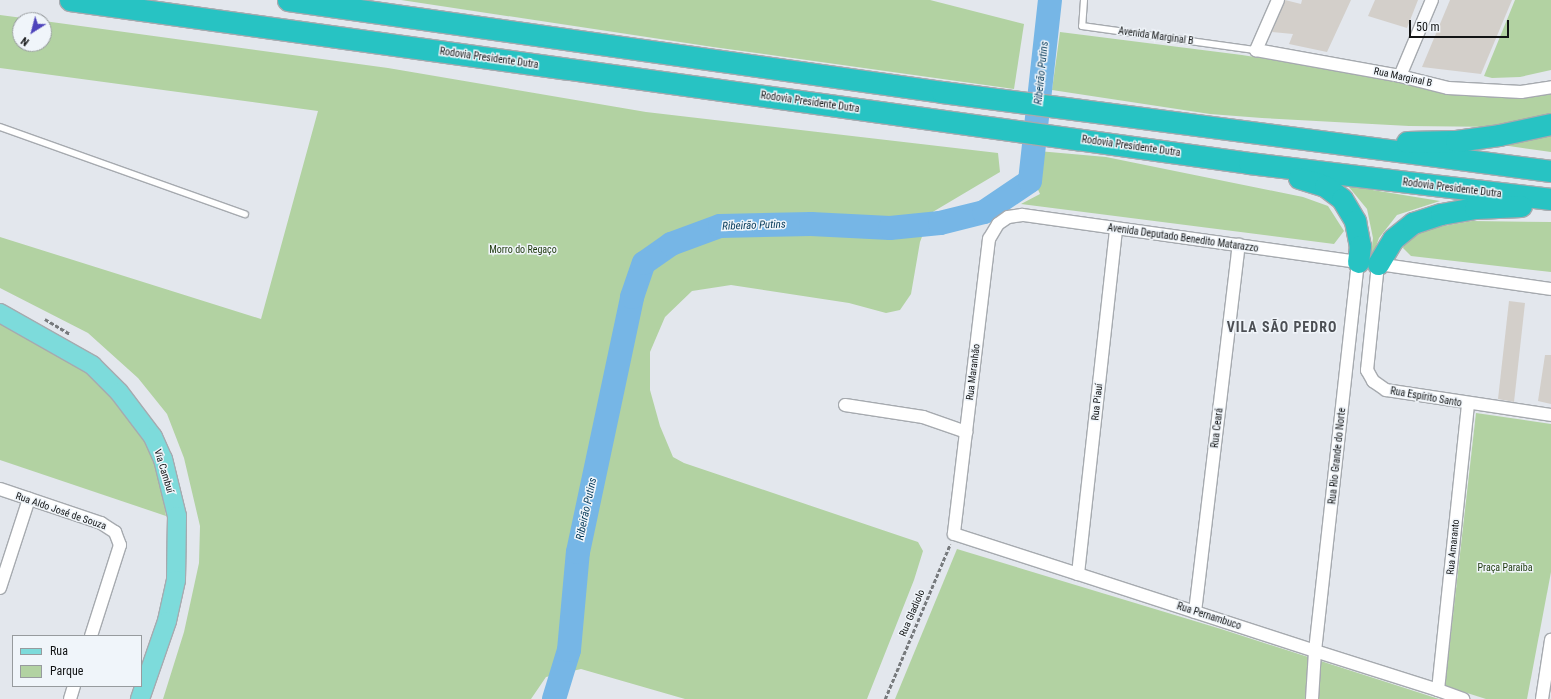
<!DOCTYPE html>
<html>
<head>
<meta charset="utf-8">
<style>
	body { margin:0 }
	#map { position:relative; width:1551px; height:699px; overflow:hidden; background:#e3e7ed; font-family:"Roboto Condensed",sans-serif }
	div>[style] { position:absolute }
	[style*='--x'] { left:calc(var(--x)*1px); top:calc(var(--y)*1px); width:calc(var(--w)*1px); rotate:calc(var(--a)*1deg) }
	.green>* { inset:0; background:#b2d2a2 }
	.river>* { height:24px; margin:-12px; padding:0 12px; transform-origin:12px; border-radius:12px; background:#76b6e6 }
	.building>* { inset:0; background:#d3cfca }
	.path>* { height:2.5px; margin-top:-1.25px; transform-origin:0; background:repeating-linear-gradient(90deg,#777a7d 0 4px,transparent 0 6px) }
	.roads { filter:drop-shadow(1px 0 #a6aaaf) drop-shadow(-1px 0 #a6aaaf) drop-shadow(0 1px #a6aaaf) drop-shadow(0 -1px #a6aaaf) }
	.lane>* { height:6px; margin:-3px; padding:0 3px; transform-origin:3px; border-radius:3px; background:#fff }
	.street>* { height:12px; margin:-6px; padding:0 6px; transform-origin:6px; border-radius:6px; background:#fff }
	.primary>* { height:18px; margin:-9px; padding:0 9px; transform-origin:9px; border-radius:9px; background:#7ddbdb }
	.highway>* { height:21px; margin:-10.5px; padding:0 10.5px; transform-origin:10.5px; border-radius:10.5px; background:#27c3c3 }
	span { translate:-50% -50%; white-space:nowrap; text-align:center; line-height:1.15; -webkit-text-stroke:3px #f0f5fa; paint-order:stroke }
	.street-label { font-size:10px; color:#121415 }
	.park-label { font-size:10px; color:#1e390d }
	.water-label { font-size:11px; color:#033858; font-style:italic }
	.district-label { font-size:14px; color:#4c4f54; font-weight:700; letter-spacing:1px }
	.legend { position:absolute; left:12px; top:635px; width:130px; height:52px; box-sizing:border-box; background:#f0f5fa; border:1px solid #979b9e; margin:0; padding:5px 7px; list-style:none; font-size:12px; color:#121415 }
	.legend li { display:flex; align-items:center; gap:8px; height:20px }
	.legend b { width:20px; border:1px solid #979b9e }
	.north { position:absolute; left:12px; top:12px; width:40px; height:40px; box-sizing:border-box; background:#f0f5fa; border:1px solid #979b9e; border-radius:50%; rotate:216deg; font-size:11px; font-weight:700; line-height:16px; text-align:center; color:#121415 }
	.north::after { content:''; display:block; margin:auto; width:14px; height:18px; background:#4e44bb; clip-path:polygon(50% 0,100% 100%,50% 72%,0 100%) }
	.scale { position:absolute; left:1409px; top:20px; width:100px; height:18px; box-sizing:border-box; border:2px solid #121415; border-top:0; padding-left:5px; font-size:12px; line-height:14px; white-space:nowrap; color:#121415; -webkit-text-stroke:3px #f0f5fa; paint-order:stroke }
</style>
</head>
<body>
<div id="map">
	<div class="green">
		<div style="clip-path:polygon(401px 0,930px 0,1024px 24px,1014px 89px,713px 47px)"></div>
		<div style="clip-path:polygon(1515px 0,1551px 0,1551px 70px,1520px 77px,1492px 78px,1484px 76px)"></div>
		<div style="clip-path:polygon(0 15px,38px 20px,20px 20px,20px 44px,44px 44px,44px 21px,388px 68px,646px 112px,998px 153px,1000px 172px,931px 213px,920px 242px,911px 294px,900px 310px,886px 313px,849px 303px,731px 285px,692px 291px,665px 317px,650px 352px,650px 390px,660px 426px,673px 457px,684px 463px,918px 542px,923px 551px,914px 580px,867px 699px,685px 699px,581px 669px,546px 677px,531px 699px,163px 699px,184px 632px,199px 563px,200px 526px,184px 458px,167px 414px,138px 378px,88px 333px,0 288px,0 237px,261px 319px,318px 111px,0 68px)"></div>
		<div style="clip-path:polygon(1060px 32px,1242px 55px,1400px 80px,1445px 93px,1513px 98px,1551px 92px,1551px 117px,1501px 127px,1409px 126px,1262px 118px,1210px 114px,1052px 90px)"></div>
		<div style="clip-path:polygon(1551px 136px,1551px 152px,1502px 145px)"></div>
		<div style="clip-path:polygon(1038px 151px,1106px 157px,1303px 197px,1328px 206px,1344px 231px,1334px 244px,1021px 204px,1040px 194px,1035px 183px)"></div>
		<div style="clip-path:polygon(1348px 186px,1440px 201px,1397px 215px,1379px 238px,1370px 264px,1373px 238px,1367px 209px)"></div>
		<div style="clip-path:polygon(1472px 221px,1551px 222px,1551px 272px,1411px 256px,1403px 248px,1408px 237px,1426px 229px)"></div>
		<div style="clip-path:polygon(0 317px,87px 368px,117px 399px,146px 440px,160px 476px,166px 516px,0 460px)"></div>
		<div style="clip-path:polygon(1476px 413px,1551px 424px,1551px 572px,1527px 699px,1486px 699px,1445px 686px)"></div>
		<div style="clip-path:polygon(957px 549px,1221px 629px,1439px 699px,895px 699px)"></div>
	</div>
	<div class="river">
		<div style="--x:554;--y:699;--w:51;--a:-73"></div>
		<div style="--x:569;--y:650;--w:98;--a:-84.8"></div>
		<div style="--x:578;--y:552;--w:261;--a:-78"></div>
		<div style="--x:632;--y:297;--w:36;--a:-71"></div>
		<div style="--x:644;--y:263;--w:33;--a:-35"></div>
		<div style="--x:671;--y:244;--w:52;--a:-20.2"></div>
		<div style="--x:720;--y:226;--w:91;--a:-1.3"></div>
		<div style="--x:811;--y:224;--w:79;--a:2.9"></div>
		<div style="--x:890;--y:228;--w:50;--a:-5.7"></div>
		<div style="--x:940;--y:223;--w:45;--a:-14"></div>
		<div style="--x:984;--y:212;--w:55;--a:-34"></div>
		<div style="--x:1030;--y:181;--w:182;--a:-83.7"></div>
	</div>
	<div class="building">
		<div style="clip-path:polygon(1285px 0,1301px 4px,1302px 0,1351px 0,1327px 52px,1289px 44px,1293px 34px,1272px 32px)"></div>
		<div style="clip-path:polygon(1375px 0,1418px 0,1407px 28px,1368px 16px)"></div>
		<div style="clip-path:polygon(1450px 0,1512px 0,1481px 74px,1422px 67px)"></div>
		<div style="clip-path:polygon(1509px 301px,1525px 303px,1514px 402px,1498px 399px)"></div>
		<div style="clip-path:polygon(1545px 355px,1551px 355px,1551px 404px,1538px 401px)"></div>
	</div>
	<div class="path">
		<div style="--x:45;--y:319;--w:29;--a:31"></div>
		<div style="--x:885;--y:699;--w:168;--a:-67.2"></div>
	</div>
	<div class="roads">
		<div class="lane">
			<div style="--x:1084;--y:0;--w:26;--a:94"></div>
			<div style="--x:1082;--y:26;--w:176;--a:7.9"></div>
			<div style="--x:0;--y:127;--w:260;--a:19.6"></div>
		</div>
		<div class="street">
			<div style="--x:1278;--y:0;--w:55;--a:113.7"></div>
			<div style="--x:1256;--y:50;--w:146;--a:10.2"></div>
			<div style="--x:1400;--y:76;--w:49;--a:14"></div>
			<div style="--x:1448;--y:88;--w:73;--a:3.1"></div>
			<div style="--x:1521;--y:92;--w:30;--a:-9"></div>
			<div style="--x:1400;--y:76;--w:82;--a:-67.2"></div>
			<div style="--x:1551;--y:289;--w:175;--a:-171.8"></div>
			<div style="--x:1378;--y:264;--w:107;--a:95.9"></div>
			<div style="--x:1367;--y:370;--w:13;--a:61"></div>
			<div style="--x:1373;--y:381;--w:16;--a:35"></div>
			<div style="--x:1386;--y:390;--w:167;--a:8.6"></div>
			<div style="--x:845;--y:405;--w:79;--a:8.7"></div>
			<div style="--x:923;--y:417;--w:46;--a:19.2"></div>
			<div style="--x:0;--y:489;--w:107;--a:18.6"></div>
			<div style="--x:101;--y:523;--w:17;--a:33"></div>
			<div style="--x:115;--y:532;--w:14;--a:69"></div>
			<div style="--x:120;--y:545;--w:96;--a:107.7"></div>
			<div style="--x:1078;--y:574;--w:347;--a:-83.7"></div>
			<div style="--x:0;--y:588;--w:94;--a:-72"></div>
			<div style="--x:1195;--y:612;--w:370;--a:-83.2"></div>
			<div style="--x:1438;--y:690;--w:288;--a:-84"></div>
			<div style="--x:70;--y:699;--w:14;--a:-73"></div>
			<div style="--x:1312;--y:699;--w:48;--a:-86.4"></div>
			<div style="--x:1315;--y:651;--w:391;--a:-83.7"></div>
			<div style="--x:1358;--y:262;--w:339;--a:-172"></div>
			<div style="--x:1022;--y:215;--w:14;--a:172"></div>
			<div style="--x:1008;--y:217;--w:12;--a:145"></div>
			<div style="--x:998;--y:224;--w:17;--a:121"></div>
			<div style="--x:989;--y:239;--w:297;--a:96.8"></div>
			<div style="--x:954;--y:534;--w:130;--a:17.9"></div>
			<div style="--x:1078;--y:574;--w:249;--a:18"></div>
			<div style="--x:1315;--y:651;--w:129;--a:17.6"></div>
			<div style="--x:1438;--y:690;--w:27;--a:20"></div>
			<div style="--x:1542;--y:699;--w:60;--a:-81.3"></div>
		</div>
		<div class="primary">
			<div style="--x:0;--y:313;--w:106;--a:29.5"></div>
			<div style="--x:92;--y:365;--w:38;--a:45"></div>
			<div style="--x:119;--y:392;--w:56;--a:52.9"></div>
			<div style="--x:153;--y:437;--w:24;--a:66"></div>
			<div style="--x:163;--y:459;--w:59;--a:76.2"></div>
			<div style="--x:177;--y:516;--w:64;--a:90.9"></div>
			<div style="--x:176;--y:580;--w:42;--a:102.4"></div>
			<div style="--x:167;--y:621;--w:83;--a:109.1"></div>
		</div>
		<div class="highway">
			<div style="--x:70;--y:0;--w:1190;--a:7.87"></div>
			<div style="--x:1249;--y:163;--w:304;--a:6.8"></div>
			<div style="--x:288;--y:0;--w:660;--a:8.01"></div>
			<div style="--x:942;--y:92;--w:614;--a:7.39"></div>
			<div style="--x:1407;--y:142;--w:49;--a:-1.2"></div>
			<div style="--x:1456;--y:141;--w:43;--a:-7.9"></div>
			<div style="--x:1499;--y:135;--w:53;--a:-11.9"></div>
			<div style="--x:1299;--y:178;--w:27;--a:17"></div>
			<div style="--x:1325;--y:186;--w:21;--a:37"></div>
			<div style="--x:1342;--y:199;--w:26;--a:59"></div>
			<div style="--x:1355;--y:221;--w:25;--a:79"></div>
			<div style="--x:1360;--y:246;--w:16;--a:97"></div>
			<div style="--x:1378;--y:264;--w:29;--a:-59"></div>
			<div style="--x:1393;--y:239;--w:26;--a:-39"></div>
			<div style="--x:1413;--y:223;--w:29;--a:-18"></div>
			<div style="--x:1441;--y:214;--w:35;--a:-10"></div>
			<div style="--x:1475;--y:208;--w:46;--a:-2.5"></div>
		</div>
	</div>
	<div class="street-label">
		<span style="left:1156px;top:36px;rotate:8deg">Avenida Marginal B</span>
		<span style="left:489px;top:58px;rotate:8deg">Rodovia Presidente Dutra</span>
		<span style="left:1403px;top:77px;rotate:12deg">Rua Marginal B</span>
		<span style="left:810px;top:102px;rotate:8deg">Rodovia Presidente Dutra</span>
		<span style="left:1131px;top:146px;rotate:8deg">Rodovia Presidente Dutra</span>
		<span style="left:1452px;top:188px;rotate:7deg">Rodovia Presidente Dutra</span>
		<span style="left:1183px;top:238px;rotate:8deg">Avenida Deputado Benedito Matarazzo</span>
		<span style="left:973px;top:372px;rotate:-83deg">Rua Maranhão</span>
		<span style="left:1426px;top:397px;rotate:10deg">Rua Espírito Santo</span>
		<span style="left:1097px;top:402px;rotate:-84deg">Rua Piauí</span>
		<span style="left:1217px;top:428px;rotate:-83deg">Rua Ceará</span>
		<span style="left:1337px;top:456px;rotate:-84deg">Rua Rio Grande do Norte</span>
		<span style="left:164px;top:471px;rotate:73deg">Via Cambuí</span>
		<span style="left:61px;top:511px;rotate:19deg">Rua Aldo José de Souza</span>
		<span style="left:1453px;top:547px;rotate:-84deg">Rua Amaranto</span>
		<span style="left:912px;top:613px;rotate:-67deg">Rua Gladiolo</span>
		<span style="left:1209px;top:616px;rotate:18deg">Rua Pernambuco</span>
	</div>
	<div class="park-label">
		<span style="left:523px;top:250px">Morro do Regaço</span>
		<span style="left:1505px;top:568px">Praça Paraíba</span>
	</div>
	<div class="water-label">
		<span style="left:1042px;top:73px;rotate:-84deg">Ribeirão Putins</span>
		<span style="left:754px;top:226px;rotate:-2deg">Ribeirão Putins</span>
		<span style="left:587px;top:509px;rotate:-78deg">Ribeirão Putins</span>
	</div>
	<div class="district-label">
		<span style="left:1282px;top:327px">VILA SÃO PEDRO</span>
	</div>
	<ul class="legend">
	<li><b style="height:5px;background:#7ddbdb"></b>Rua</li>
	<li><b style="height:11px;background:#b2d2a2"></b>Parque</li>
	</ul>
	<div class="north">N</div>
	<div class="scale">50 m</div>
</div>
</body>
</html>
